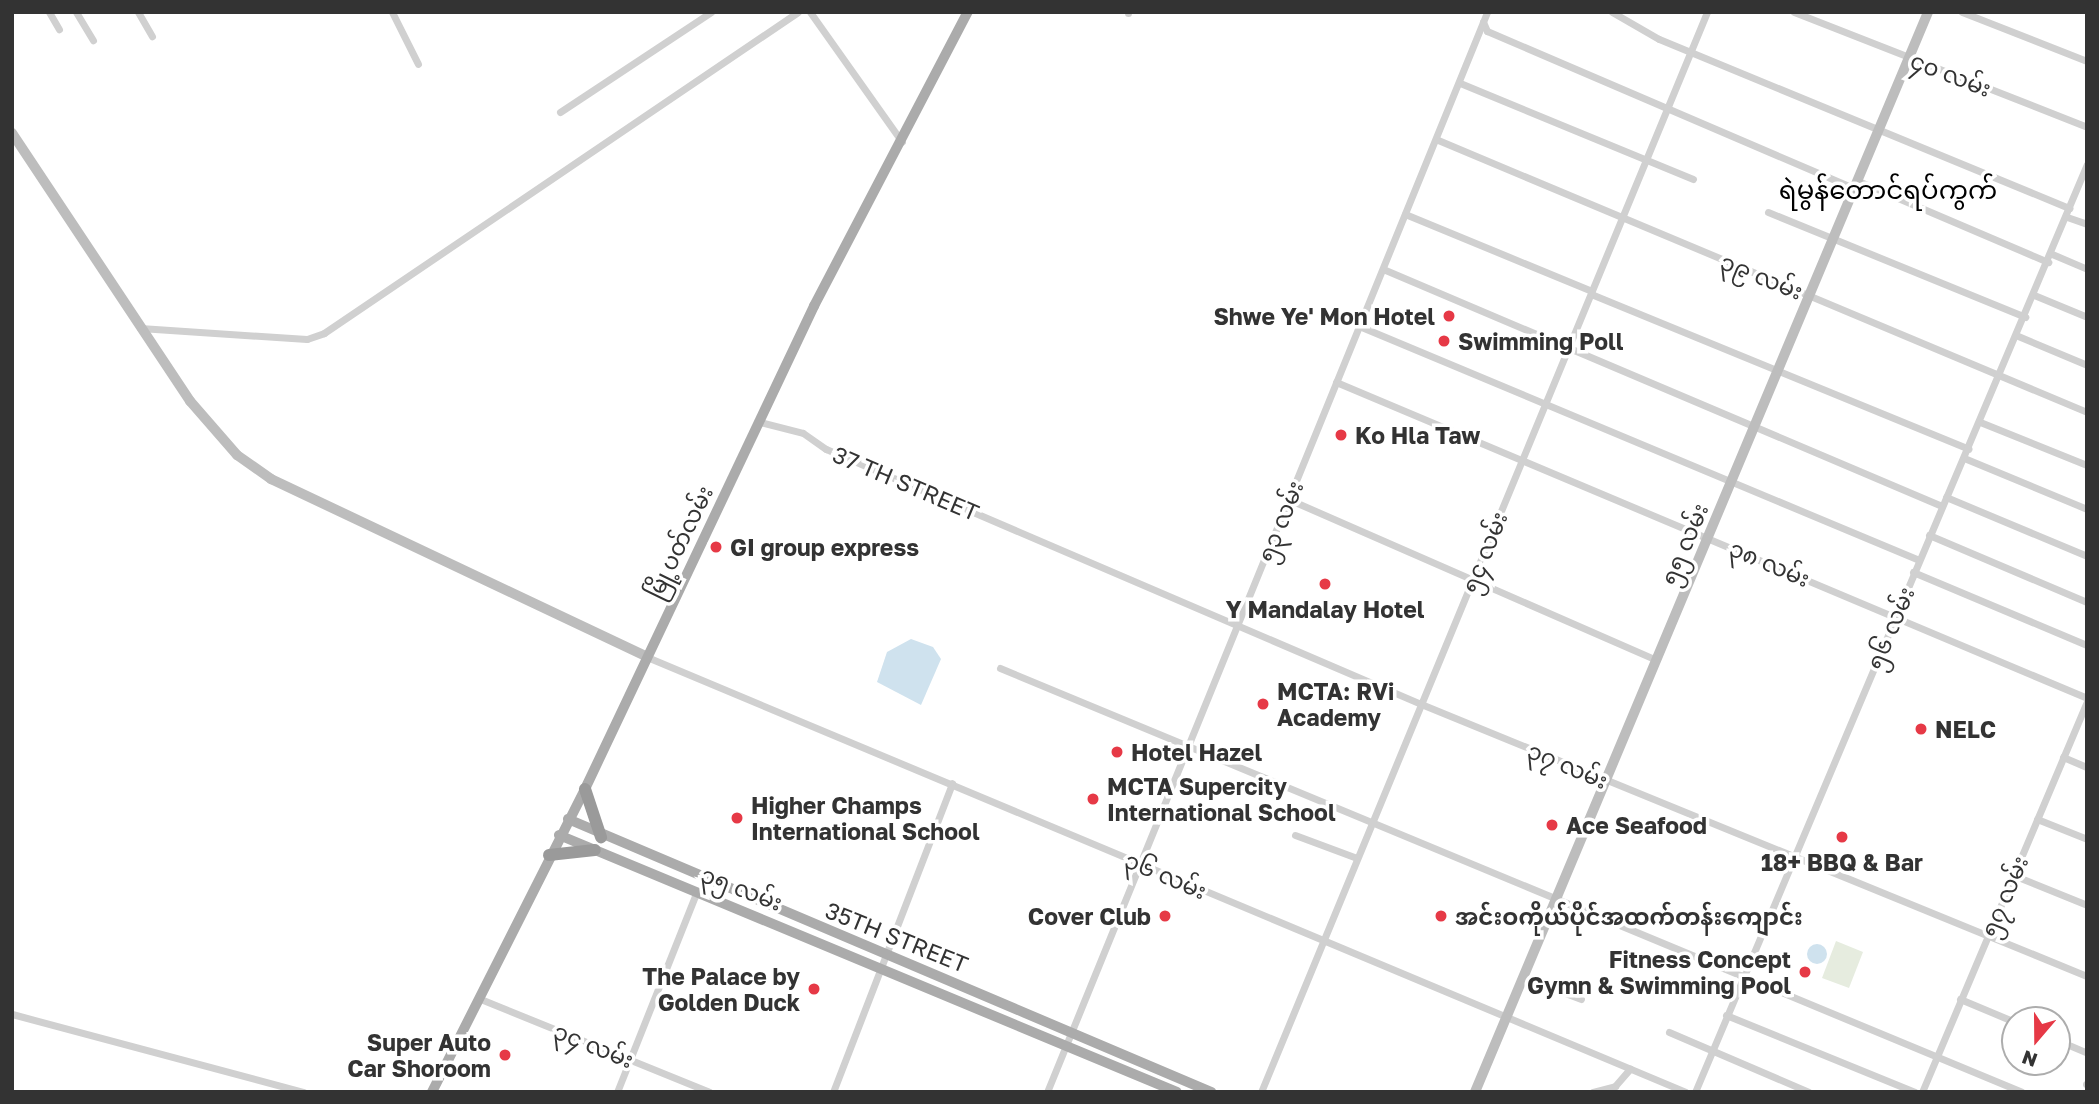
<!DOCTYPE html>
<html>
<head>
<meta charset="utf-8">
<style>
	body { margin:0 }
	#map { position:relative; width:2099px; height:1104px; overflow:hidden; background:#fff; font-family:"Golos Text","Noto Sans Myanmar",sans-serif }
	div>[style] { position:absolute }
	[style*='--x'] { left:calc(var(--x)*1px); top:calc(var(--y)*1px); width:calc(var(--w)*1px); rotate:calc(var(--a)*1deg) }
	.green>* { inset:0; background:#e6ecdf }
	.water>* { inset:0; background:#cfe2ee }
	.round { border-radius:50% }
	.street>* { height:7px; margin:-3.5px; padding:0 3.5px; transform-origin:3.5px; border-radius:3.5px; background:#d0d0d0 }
	.secondary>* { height:10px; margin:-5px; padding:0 5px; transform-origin:5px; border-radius:5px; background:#bdbdbd }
	.primary>* { height:10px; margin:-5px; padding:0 5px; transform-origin:5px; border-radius:5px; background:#ababab }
	.highway>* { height:12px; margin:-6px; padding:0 6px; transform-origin:6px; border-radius:6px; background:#9a9a9a }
	.dots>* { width:19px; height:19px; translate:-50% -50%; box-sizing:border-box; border:4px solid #fff; border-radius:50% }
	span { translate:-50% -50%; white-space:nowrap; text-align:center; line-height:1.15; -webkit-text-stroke:7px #fff; paint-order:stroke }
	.street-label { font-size:23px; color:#333 }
	.poi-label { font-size:23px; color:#333; font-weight:700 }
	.right { translate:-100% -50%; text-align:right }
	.left { translate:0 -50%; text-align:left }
	.quarter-label { font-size:26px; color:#000 }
	.frame { position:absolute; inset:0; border:14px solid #333; pointer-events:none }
	.north { position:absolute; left:2001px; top:1006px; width:70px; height:70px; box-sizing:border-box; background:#fff; border:2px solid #adadad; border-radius:50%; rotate:200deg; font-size:19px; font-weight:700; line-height:28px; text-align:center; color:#333 }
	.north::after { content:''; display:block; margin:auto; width:24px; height:32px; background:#e63946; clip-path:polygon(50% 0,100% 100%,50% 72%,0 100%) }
</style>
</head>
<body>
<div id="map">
	<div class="green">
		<div style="clip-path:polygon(1836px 941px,1863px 952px,1849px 988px,1822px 978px)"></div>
	</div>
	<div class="water">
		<div class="round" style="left:1435px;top:333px;width:16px;height:16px"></div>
		<div style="clip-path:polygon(911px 639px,933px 647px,941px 659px,921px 705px,877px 682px,887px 652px)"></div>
		<div class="round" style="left:1807px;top:944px;width:20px;height:20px"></div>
	</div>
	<div class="street">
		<div style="--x:49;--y:12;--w:20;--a:60"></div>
		<div style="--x:76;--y:12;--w:33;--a:59"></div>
		<div style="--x:138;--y:12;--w:28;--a:60"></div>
		<div style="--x:392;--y:12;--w:58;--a:63.4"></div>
		<div style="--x:810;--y:12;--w:159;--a:54.7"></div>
		<div style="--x:1612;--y:12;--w:54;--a:29.9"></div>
		<div style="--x:1659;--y:39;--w:444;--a:22.4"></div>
		<div style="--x:1794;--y:12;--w:315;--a:21.4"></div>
		<div style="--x:1962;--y:12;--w:134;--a:21.4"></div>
		<div style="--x:1128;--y:13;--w:1;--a:-90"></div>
		<div style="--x:1483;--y:22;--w:10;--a:66"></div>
		<div style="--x:1487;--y:31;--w:400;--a:23.2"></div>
		<div style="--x:1460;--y:83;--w:252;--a:22.4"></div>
		<div style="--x:560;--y:112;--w:181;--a:-33.5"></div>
		<div style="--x:1438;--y:140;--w:704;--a:22.74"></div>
		<div style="--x:1858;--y:181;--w:207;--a:23.1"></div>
		<div style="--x:1768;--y:212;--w:278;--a:22.2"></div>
		<div style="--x:1405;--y:214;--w:202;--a:22.4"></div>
		<div style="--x:2067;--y:217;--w:21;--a:19"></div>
		<div style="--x:2052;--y:254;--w:38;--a:23"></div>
		<div style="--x:1383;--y:269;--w:607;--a:22.98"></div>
		<div style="--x:1591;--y:294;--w:408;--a:22.3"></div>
		<div style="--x:2034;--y:295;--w:57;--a:22.5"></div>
		<div style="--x:1359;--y:326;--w:607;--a:22.68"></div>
		<div style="--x:140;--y:328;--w:167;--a:3.8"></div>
		<div style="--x:307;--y:339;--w:18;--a:-19"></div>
		<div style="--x:324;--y:333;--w:572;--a:-34.11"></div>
		<div style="--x:2018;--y:336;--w:75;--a:22.8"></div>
		<div style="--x:1336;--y:382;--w:815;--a:22.82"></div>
		<div style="--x:760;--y:422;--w:44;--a:14.3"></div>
		<div style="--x:803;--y:433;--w:28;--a:35"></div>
		<div style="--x:826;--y:449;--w:647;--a:23.2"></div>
		<div style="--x:1421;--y:704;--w:719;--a:22.22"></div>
		<div style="--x:1980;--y:422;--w:115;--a:21.9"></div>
		<div style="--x:1964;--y:458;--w:133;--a:22.5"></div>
		<div style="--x:1946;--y:497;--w:153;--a:22.7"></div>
		<div style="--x:1288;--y:499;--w:400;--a:23.6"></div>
		<div style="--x:1929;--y:535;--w:172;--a:23"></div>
		<div style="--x:1913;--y:572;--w:189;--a:22.8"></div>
		<div style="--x:647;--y:657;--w:1126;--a:22.72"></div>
		<div style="--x:1000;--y:668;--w:1106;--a:22.53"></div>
		<div style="--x:2063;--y:757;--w:26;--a:23"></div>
		<div style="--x:2037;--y:819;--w:54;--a:21.8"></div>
		<div style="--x:1295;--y:835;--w:66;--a:20.4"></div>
		<div style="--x:2013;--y:875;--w:80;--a:22.1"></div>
		<div style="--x:1523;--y:977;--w:62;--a:20.8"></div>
		<div style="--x:478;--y:998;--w:250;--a:22.1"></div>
		<div style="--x:1960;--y:999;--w:60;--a:22.7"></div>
		<div style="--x:12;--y:1014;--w:302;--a:15"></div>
		<div style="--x:1726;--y:1015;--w:204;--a:22.2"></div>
		<div style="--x:1669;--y:1032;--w:152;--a:23.2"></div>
		<div style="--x:2057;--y:1040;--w:33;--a:23"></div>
		<div style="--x:2086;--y:1084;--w:1;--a:0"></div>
		<div style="--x:617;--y:1092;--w:214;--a:-68.3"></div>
		<div style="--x:833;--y:1092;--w:331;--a:-68.9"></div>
		<div style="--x:1047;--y:1092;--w:1166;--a:-67.83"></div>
		<div style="--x:1261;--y:1092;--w:1168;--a:-67.56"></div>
		<div style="--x:1593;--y:1092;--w:23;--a:-15"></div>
		<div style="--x:1615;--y:1086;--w:23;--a:-49"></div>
		<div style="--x:1695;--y:1092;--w:1007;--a:-67.1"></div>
		<div style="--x:1922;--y:1092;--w:424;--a:-67.1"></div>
	</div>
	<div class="secondary">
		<div style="--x:12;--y:133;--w:322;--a:56.4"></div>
		<div style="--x:190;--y:401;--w:72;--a:49"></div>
		<div style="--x:237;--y:455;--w:42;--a:35.2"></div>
		<div style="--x:271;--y:479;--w:416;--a:25.3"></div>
		<div style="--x:1475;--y:1092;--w:1171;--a:-67.24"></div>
	</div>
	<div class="primary">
		<div style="--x:568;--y:819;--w:699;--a:23"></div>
		<div style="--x:559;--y:835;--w:669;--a:22.58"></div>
		<div style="--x:432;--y:1092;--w:339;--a:-63.2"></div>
		<div style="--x:585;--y:789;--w:535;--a:-64.63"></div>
		<div style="--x:814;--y:306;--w:332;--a:-62.4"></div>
	</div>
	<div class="highway">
		<div style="--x:585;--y:789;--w:51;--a:71.6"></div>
		<div style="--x:549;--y:855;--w:46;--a:-6.2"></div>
	</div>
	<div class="dots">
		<div style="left:1449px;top:316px;background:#e63946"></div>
		<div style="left:1444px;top:341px;background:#e63946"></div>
		<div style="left:1341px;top:435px;background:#e63946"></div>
		<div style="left:716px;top:547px;background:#e63946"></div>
		<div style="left:1325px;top:584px;background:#e63946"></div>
		<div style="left:1263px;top:704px;background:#e63946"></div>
		<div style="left:1921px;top:729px;background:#e63946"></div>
		<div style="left:1117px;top:752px;background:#e63946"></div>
		<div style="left:1093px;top:799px;background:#e63946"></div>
		<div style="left:737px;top:818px;background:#e63946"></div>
		<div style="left:1552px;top:825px;background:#e63946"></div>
		<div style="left:1842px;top:837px;background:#e63946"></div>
		<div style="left:1165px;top:916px;background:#e63946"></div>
		<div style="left:1441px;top:916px;background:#e63946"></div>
		<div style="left:1805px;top:972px;background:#e63946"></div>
		<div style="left:814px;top:989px;background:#e63946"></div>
		<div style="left:505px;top:1055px;background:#e63946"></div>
	</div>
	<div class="street-label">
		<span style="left:1951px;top:74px;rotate:21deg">၄၀ လမ်း</span>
		<span style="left:1762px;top:276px;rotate:22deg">၃၉ လမ်း</span>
		<span style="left:906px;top:483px;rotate:23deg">37 TH STREET</span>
		<span style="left:1280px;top:521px;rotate:-68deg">၅၃ လမ်း</span>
		<span style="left:679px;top:542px;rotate:-64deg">မြို့ပတ်လမ်း</span>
		<span style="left:1684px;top:544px;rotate:-67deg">၅၅ လမ်း</span>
		<span style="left:1484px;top:552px;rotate:-68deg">၅၄ လမ်း</span>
		<span style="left:1770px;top:563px;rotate:23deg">၃၈ လမ်း</span>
		<span style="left:1890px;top:628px;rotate:-67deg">၅၆ လမ်း</span>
		<span style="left:1568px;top:765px;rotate:23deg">၃၇ လမ်း</span>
		<span style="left:1166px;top:875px;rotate:23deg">၃၆ လမ်း</span>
		<span style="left:742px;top:888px;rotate:21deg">၃၅ လမ်း</span>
		<span style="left:2004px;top:896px;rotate:-67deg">၅၇ လမ်း</span>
		<span style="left:897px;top:937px;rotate:22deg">35TH STREET</span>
		<span style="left:594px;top:1045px;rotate:22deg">၃၄ လမ်း</span>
	</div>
	<div class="poi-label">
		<span class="right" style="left:1435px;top:316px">Shwe Ye' Mon Hotel</span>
		<span class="left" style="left:1458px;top:341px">Swimming Poll</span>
		<span class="left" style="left:1355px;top:435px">Ko Hla Taw</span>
		<span class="left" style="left:730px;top:547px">GI group express</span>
		<span style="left:1325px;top:609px">Y Mandalay Hotel</span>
		<span class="left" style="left:1277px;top:704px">MCTA: RVi<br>Academy</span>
		<span class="left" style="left:1935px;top:729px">NELC</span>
		<span class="left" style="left:1131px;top:752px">Hotel Hazel</span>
		<span class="left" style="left:1107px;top:799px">MCTA Supercity<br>International School</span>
		<span class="left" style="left:751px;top:818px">Higher Champs<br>International School</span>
		<span class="left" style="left:1566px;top:825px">Ace Seafood</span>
		<span style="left:1842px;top:862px">18+ BBQ &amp; Bar</span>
		<span class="right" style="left:1151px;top:916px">Cover Club</span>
		<span class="left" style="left:1455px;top:916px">အင်းဝကိုယ်ပိုင်အထက်တန်းကျောင်း</span>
		<span class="right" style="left:1791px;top:972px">Fitness Concept<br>Gymn &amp; Swimming Pool</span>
		<span class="right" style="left:800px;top:989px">The Palace by<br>Golden Duck</span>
		<span class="right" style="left:491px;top:1055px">Super Auto<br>Car Shoroom</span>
	</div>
	<div class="quarter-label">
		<span style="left:1888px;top:190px">ရဲမွန်တောင်ရပ်ကွက်</span>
	</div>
	<div class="frame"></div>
	<div class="north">N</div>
</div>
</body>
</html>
